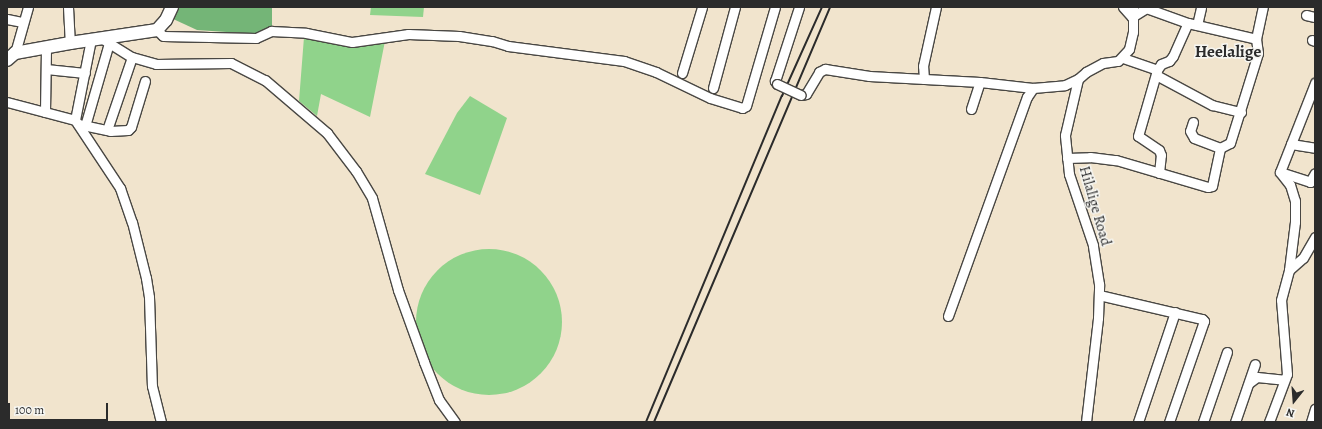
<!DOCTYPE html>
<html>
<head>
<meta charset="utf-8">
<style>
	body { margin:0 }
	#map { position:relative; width:1322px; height:429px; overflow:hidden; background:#f1e4cd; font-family:Alegreya,serif }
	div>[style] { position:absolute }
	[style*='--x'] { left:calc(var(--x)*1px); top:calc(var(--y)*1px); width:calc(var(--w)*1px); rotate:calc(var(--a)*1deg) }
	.green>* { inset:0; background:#90d38b }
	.round { border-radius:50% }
	.forest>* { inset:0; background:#74b577 }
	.roads { filter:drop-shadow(1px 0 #494743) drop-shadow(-1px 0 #494743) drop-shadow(0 1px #494743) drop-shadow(0 -1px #494743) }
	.minor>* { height:9px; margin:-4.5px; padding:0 4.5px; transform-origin:4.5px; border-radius:4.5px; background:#fff }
	.major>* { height:12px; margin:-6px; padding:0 6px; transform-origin:6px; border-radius:6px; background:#fff }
	.rail>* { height:2px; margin:-1px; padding:0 1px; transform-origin:1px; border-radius:1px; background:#2b2b2b }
	.bridges { filter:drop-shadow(1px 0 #494743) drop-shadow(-1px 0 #494743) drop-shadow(0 1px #494743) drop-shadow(0 -1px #494743) }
	.minor-bridge>* { height:9px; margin:-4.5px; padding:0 4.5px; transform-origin:4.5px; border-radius:4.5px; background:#fff }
	span { translate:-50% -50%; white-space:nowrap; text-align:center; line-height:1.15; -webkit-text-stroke:3px #f6f6f2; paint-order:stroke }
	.street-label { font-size:15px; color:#2b2b2b }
	.quarter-label { font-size:17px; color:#2b2b2b; font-weight:700 }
	.frame { position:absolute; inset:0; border:8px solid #2b2b2b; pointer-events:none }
	.north { position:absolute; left:1274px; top:381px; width:40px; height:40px; -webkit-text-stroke:3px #f6f6f2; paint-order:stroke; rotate:197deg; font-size:11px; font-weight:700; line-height:16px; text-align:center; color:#2b2b2b }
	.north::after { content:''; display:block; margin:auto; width:14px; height:18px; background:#2b2b2b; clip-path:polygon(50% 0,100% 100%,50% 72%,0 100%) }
	.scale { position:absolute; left:8px; top:403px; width:100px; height:18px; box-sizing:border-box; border:2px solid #2b2b2b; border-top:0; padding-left:5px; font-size:12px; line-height:14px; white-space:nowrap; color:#2b2b2b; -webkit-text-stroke:3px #f6f6f2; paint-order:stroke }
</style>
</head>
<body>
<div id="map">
	<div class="green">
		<div style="clip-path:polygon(371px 7px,424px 7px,423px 17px,370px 15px)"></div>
		<div style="clip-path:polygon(304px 37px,351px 46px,385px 41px,370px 117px,321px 94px,317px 116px,299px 101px)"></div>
		<div style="clip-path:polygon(470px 96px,507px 118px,480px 195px,425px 174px,457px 113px)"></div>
		<div class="round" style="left:416px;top:249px;width:146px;height:146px"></div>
	</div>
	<div class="forest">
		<div style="clip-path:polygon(175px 7px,272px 7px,272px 26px,256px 34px,197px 30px,171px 18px)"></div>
	</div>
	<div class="roads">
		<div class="minor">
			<div style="--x:68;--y:7;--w:36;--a:87"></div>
			<div style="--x:1123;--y:7;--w:13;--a:48"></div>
			<div style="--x:1132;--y:17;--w:19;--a:-32"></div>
			<div style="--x:1146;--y:8;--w:45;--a:19.7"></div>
			<div style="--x:1188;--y:23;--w:70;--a:13.2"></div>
			<div style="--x:1306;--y:15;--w:9;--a:13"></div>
			<div style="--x:7;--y:19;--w:16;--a:11"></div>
			<div style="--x:1197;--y:25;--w:18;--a:-77"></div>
			<div style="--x:157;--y:30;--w:8;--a:45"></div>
			<div style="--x:163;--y:36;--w:93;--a:1.2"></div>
			<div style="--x:256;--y:38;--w:17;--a:-25"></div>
			<div style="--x:271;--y:31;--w:35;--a:3"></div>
			<div style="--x:306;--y:33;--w:47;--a:11.1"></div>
			<div style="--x:352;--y:42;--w:57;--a:-8.1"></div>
			<div style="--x:408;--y:34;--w:51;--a:2.2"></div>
			<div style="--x:459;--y:36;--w:33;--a:9"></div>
			<div style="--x:492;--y:41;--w:17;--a:17"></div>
			<div style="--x:508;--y:46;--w:117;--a:7.4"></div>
			<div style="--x:624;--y:61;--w:34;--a:19"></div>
			<div style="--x:656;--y:72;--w:60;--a:25.7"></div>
			<div style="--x:710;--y:98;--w:34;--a:17"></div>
			<div style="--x:742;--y:108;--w:4;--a:-27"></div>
			<div style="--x:746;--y:106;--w:103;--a:-73.7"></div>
			<div style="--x:101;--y:38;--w:36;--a:32"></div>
			<div style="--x:132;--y:57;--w:25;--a:16"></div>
			<div style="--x:156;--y:64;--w:75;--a:-0.8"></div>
			<div style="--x:231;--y:63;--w:38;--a:27"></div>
			<div style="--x:265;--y:80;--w:82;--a:40.5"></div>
			<div style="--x:327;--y:133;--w:48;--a:52.7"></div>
			<div style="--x:356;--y:171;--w:31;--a:59"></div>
			<div style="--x:372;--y:198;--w:96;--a:74.2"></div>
			<div style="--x:398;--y:290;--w:77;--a:70.1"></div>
			<div style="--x:424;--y:362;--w:41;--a:68.5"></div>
			<div style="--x:439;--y:400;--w:27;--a:54"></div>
			<div style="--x:1312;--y:40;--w:3;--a:18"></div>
			<div style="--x:15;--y:53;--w:48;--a:-74.2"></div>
			<div style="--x:1123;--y:58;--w:36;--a:19"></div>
			<div style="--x:46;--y:69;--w:39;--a:6"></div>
			<div style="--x:682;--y:73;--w:69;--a:-73.1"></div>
			<div style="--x:1156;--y:75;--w:64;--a:28.2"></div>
			<div style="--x:1212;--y:105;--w:30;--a:14"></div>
			<div style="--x:924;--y:79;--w:13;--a:-94"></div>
			<div style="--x:923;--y:66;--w:60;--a:-77.6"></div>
			<div style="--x:777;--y:84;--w:4;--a:-124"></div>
			<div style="--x:775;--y:81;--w:78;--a:-72"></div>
			<div style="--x:713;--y:88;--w:84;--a:-74.8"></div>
			<div style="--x:801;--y:95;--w:5;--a:-11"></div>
			<div style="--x:806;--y:94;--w:26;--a:-59"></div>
			<div style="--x:819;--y:72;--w:7;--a:-27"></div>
			<div style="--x:825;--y:69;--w:45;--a:9"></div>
			<div style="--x:869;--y:76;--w:111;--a:3.1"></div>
			<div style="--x:980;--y:82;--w:53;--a:6.5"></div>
			<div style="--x:1033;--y:88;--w:32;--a:-5"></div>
			<div style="--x:1065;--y:85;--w:14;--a:-25"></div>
			<div style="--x:7;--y:102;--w:70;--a:14.8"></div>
			<div style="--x:75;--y:120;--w:82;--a:56.5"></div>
			<div style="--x:120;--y:188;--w:36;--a:71"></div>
			<div style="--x:132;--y:222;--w:58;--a:76"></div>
			<div style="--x:146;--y:278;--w:19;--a:81"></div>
			<div style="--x:149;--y:297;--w:89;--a:88.1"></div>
			<div style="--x:152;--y:386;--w:37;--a:76"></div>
			<div style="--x:971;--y:109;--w:28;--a:-72"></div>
			<div style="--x:45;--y:112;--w:64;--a:-89.1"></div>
			<div style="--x:75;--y:120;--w:83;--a:-78.8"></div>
			<div style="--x:1193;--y:122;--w:9;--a:108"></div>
			<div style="--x:1190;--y:131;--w:8;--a:60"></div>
			<div style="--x:1194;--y:138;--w:28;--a:21"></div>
			<div style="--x:78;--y:124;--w:33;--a:12"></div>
			<div style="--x:110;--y:131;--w:18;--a:-3"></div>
			<div style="--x:128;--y:130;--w:4;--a:-45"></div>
			<div style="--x:131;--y:127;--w:48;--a:-73.1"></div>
			<div style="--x:85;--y:126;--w:86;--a:-73.9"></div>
			<div style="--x:107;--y:130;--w:77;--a:-71.1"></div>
			<div style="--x:1291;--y:144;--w:24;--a:9"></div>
			<div style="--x:1067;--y:158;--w:23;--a:-2"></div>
			<div style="--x:1090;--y:157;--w:26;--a:7"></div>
			<div style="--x:1116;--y:160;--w:96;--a:16.4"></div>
			<div style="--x:1208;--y:187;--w:4;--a:-14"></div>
			<div style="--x:1212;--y:186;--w:39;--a:-78"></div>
			<div style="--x:1220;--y:148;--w:11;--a:-27"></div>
			<div style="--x:1230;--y:143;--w:94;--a:-72.7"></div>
			<div style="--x:1258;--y:53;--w:14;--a:-98"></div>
			<div style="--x:1256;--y:39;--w:33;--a:-78"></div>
			<div style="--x:1280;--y:172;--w:32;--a:18"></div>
			<div style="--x:1310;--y:182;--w:10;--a:-61"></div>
			<div style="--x:1159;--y:173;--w:18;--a:-84"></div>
			<div style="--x:1161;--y:155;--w:5;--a:-112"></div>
			<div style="--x:1159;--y:150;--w:25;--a:-146"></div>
			<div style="--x:1138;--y:136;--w:69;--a:-73.9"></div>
			<div style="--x:1157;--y:70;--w:7;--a:-56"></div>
			<div style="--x:1161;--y:64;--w:9;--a:-21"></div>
			<div style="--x:1169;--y:61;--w:6;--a:-51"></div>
			<div style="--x:1173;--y:56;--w:36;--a:-66"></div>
			<div style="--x:1289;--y:270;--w:18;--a:-41"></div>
			<div style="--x:1303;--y:258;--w:24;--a:-60"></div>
			<div style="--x:1099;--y:295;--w:106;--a:13.1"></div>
			<div style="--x:1202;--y:319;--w:3;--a:45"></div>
			<div style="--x:1204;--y:321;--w:107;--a:109.1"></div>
			<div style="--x:948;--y:316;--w:233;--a:-70.2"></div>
			<div style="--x:1027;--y:97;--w:11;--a:-56"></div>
			<div style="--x:1249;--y:383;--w:10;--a:-37"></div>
			<div style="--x:1257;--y:377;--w:27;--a:6"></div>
			<div style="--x:1086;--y:422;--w:105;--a:-83.4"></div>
			<div style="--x:1098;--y:318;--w:34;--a:-88"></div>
			<div style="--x:1099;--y:284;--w:39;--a:-99"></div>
			<div style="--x:1093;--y:245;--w:75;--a:-108.7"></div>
			<div style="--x:1069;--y:174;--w:39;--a:-96"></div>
			<div style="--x:1065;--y:135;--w:57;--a:-76.9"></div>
			<div style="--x:1078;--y:79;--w:11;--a:-41"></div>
			<div style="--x:1086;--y:72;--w:19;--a:-28"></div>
			<div style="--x:1103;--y:63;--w:15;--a:-8"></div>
			<div style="--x:1118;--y:61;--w:16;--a:-47"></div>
			<div style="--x:1129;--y:49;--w:17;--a:-77"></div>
			<div style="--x:1133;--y:32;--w:25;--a:-90"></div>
			<div style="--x:1138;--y:422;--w:116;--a:-71.4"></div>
			<div style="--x:1203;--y:422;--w:74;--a:-71.1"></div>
			<div style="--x:1235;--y:422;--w:61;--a:-71"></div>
			<div style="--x:1269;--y:422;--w:51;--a:-69.4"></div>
			<div style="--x:1287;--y:374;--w:74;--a:-94.6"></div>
			<div style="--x:1281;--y:300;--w:31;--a:-75"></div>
			<div style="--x:1289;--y:270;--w:48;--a:-82.9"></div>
			<div style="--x:1295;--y:222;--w:21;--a:-90"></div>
			<div style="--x:1295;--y:201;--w:17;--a:-107"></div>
			<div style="--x:1290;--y:185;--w:16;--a:-128"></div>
			<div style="--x:1280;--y:172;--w:96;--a:-68.5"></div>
			<div style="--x:1311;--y:422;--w:14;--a:-73"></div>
		</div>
		<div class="major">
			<div style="--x:7;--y:60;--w:11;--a:-41"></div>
			<div style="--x:15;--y:53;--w:56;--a:-10.3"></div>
			<div style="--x:70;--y:43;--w:88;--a:-8.5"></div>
			<div style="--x:157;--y:30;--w:13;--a:-48"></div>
			<div style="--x:166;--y:20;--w:14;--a:-65"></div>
		</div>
	</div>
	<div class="rail">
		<div style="--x:646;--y:422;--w:353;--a:-67.4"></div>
		<div style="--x:782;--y:96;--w:98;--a:-65.8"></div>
		<div style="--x:654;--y:422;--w:451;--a:-67"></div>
	</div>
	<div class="bridges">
		<div class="minor-bridge">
			<div style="--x:777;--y:84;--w:26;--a:25"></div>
		</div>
	</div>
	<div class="street-label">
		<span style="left:1095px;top:206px;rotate:74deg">Hilalige Road</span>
	</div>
	<div class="quarter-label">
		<span style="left:1228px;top:52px">Heelalige</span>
	</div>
	<div class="frame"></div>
	<div class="north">N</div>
	<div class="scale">100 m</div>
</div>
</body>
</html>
